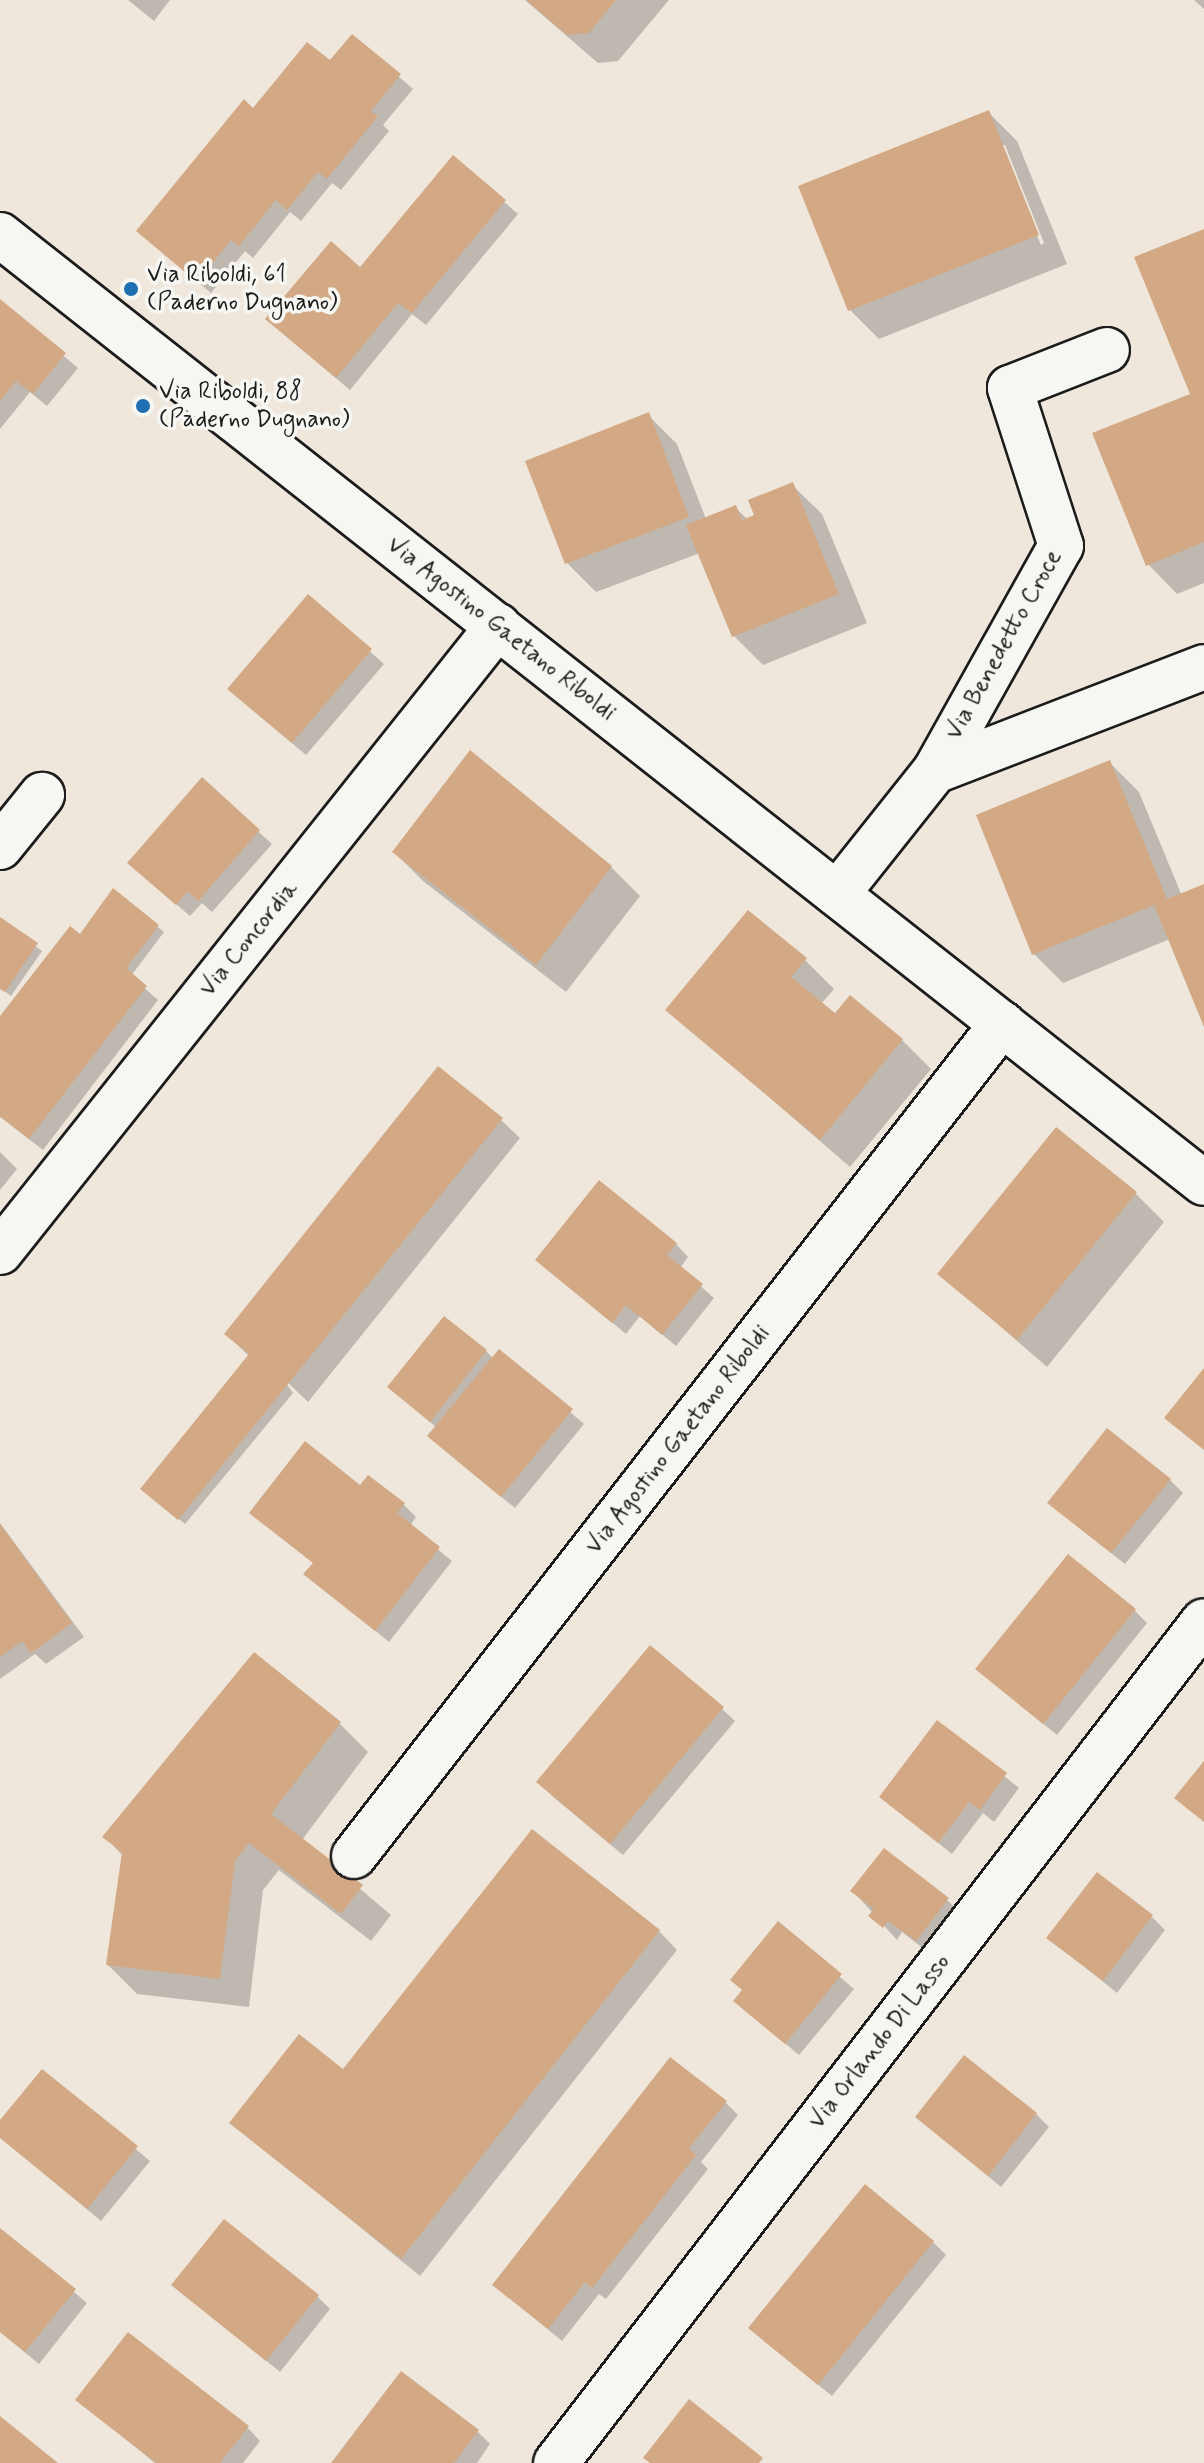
<!DOCTYPE html>
<html>
<head>
<meta charset="utf-8">
<style>
	body { margin:0 }
	#map { position:relative; width:1204px; height:2463px; overflow:hidden; background:#efe7dc; font-family:Mynerve,sans-serif }
	div>[style] { position:absolute }
	[style*='--x'] { left:calc(var(--x)*1px); top:calc(var(--y)*1px); width:calc(var(--w)*1px); rotate:calc(var(--a)*1deg) }
	.shadow>* { inset:0; background:#0003 }
	.building>* { inset:0; background:#d2a984 }
	.roads { filter:drop-shadow(2px 0 #1c1c1c) drop-shadow(-2px 0 #1c1c1c) drop-shadow(0 2px #1c1c1c) drop-shadow(0 -2px #1c1c1c) }
	.minor>* { height:44px; margin:-22px; padding:0 22px; transform-origin:22px; border-radius:22px; background:#f6f6f2 }
	.dots>* { width:22px; height:22px; translate:-50% -50%; box-sizing:border-box; border:4px solid #f6f6f2; border-radius:50% }
	span { translate:-50% -50%; white-space:nowrap; text-align:center; line-height:1.15; -webkit-text-stroke:7px #f6f6f2; paint-order:stroke }
	.poi-label { font-size:24px; color:#1c1c1c }
	.left { translate:0 -50%; text-align:left }
	.street-label { font-size:24px; color:#1c1c1c }
</style>
</head>
<body>
<div id="map">
	<div class="shadow">
		<div style="clip-path:polygon(128px 0,170px 0,154px 21px)"></div>
		<div style="clip-path:polygon(525px 0,669px 0,618px 61px,598px 63px)"></div>
		<div style="clip-path:polygon(1194px 0,1204px 0,1204px 9px)"></div>
		<div style="clip-path:polygon(352px 36px,413px 89px,383px 125px,389px 131px,341px 190px,332px 183px,301px 221px,290px 212px,253px 258px,245px 251px,211px 293px,151px 243px,254px 111px,331px 63px)"></div>
		<div style="clip-path:polygon(evenodd,988px 112px,1017px 141px,1067px 264px,879px 339px,850px 310px,988px 112px,1000px 145px,1005px 145px,1044px 243px,1041px 245px,1000px 145px)"></div>
		<div style="clip-path:polygon(453px 158px,518px 214px,426px 325px,412px 314px,350px 390px,281px 332px,360px 269px)"></div>
		<div style="clip-path:polygon(1204px 231px,1204px 583px,1177px 594px,1148px 564px,1192px 395px)"></div>
		<div style="clip-path:polygon(0 302px,78px 368px,47px 406px,30px 392px,0 429px)"></div>
		<div style="clip-path:polygon(648px 415px,677px 444px,706px 519px,735px 507px,748px 520px,757px 516px,792px 485px,822px 514px,867px 623px,763px 665px,734px 636px,700px 553px,596px 592px,567px 563px)"></div>
		<div style="clip-path:polygon(308px 597px,384px 664px,306px 755px,243px 702px)"></div>
		<div style="clip-path:polygon(1110px 763px,1139px 792px,1182px 896px,1204px 886px,1204px 1022px,1170px 939px,1063px 983px,1034px 954px)"></div>
		<div style="clip-path:polygon(202px 780px,272px 844px,212px 912px,202px 903px,190px 916px,143px 876px)"></div>
		<div style="clip-path:polygon(394px 852px,611px 867px,640px 896px,566px 992px,423px 881px)"></div>
		<div style="clip-path:polygon(113px 891px,164px 932px,131px 976px,158px 1000px,43px 1150px,0 1117px,0 1019px,81px 937px)"></div>
		<div style="clip-path:polygon(0 919px,42px 951px,11px 996px,0 988px)"></div>
		<div style="clip-path:polygon(805px 960px,834px 989px,821px 1004px,836px 1016px,902px 1040px,931px 1069px,850px 1167px,668px 1010px)"></div>
		<div style="clip-path:polygon(501px 1120px,520px 1138px,308px 1402px,282px 1377px,293px 1393px,185px 1524px,149px 1495px,249px 1356px,226px 1334px)"></div>
		<div style="clip-path:polygon(0 1152px,17px 1169px,0 1190px)"></div>
		<div style="clip-path:polygon(1135px 1193px,1164px 1222px,1047px 1367px,940px 1274px)"></div>
		<div style="clip-path:polygon(676px 1244px,688px 1257px,680px 1268px,714px 1298px,676px 1346px,640px 1316px,626px 1334px,537px 1260px)"></div>
		<div style="clip-path:polygon(486px 1351px,494px 1359px,500px 1352px,584px 1424px,515px 1508px,443px 1449px,430px 1436px,437px 1428px,403px 1399px)"></div>
		<div style="clip-path:polygon(1170px 1480px,1183px 1493px,1125px 1564px,1063px 1515px)"></div>
		<div style="clip-path:polygon(361px 1488px,403px 1504px,416px 1517px,410px 1526px,452px 1561px,389px 1642px,306px 1574px)"></div>
		<div style="clip-path:polygon(0 1523px,84px 1637px,46px 1664px,35px 1654px,0 1679px)"></div>
		<div style="clip-path:polygon(1134px 1610px,1147px 1623px,1057px 1735px,991px 1681px)"></div>
		<div style="clip-path:polygon(722px 1709px,735px 1721px,623px 1855px,551px 1795px)"></div>
		<div style="clip-path:polygon(937px 1722px,1019px 1788px,994px 1822px,983px 1813px,952px 1854px,881px 1797px)"></div>
		<div style="clip-path:polygon(339px 1723px,368px 1752px,302px 1840px,391px 1915px,371px 1941px,279px 1870px,263px 1890px,249px 2007px,137px 1994px,108px 1965px,123px 1856px,105px 1837px)"></div>
		<div style="clip-path:polygon(853px 1891px,947px 1900px,960px 1912px,929px 1953px,902px 1932px,897px 1940px)"></div>
		<div style="clip-path:polygon(1152px 1917px,1165px 1930px,1117px 1993px,1049px 1938px)"></div>
		<div style="clip-path:polygon(778px 1924px,854px 1989px,799px 2055px,749px 2013px,744px 1991px)"></div>
		<div style="clip-path:polygon(659px 1931px,677px 1950px,420px 2276px,231px 2122px)"></div>
		<div style="clip-path:polygon(42px 2071px,150px 2161px,101px 2221px,0 2137px,0 2123px)"></div>
		<div style="clip-path:polygon(725px 2102px,738px 2115px,701px 2162px,708px 2169px,606px 2299px,599px 2294px,562px 2341px,494px 2285px)"></div>
		<div style="clip-path:polygon(1036px 2114px,1049px 2127px,1001px 2187px,917px 2117px)"></div>
		<div style="clip-path:polygon(0 2230px,87px 2303px,39px 2364px,0 2332px)"></div>
		<div style="clip-path:polygon(933px 2242px,946px 2255px,832px 2396px,764px 2341px)"></div>
		<div style="clip-path:polygon(174px 2285px,317px 2296px,330px 2309px,280px 2372px)"></div>
		<div style="clip-path:polygon(78px 2400px,248px 2428px,260px 2441px,243px 2463px,155px 2463px)"></div>
		<div style="clip-path:polygon(478px 2432px,490px 2444px,477px 2463px,334px 2463px)"></div>
	</div>
	<div class="building">
		<div style="clip-path:polygon(526px 0,616px 0,589px 33px,567px 35px)"></div>
		<div style="clip-path:polygon(352px 34px,401px 74px,371px 111px,378px 116px,327px 179px,318px 172px,287px 210px,276px 200px,239px 246px,231px 240px,197px 282px,136px 231px,244px 99px,253px 108px,307px 42px,330px 60px)"></div>
		<div style="clip-path:polygon(989px 110px,1039px 235px,848px 311px,798px 186px)"></div>
		<div style="clip-path:polygon(453px 155px,506px 200px,412px 313px,398px 303px,336px 378px,265px 319px,331px 241px,360px 267px)"></div>
		<div style="clip-path:polygon(1204px 229px,1204px 542px,1146px 566px,1092px 433px,1190px 394px,1134px 257px)"></div>
		<div style="clip-path:polygon(0 299px,66px 353px,33px 394px,16px 381px,0 401px)"></div>
		<div style="clip-path:polygon(649px 412px,689px 517px,565px 564px,525px 461px)"></div>
		<div style="clip-path:polygon(793px 482px,839px 594px,732px 637px,686px 525px,736px 505px,742px 520px,754px 515px,748px 500px)"></div>
		<div style="clip-path:polygon(308px 594px,372px 649px,292px 743px,227px 689px)"></div>
		<div style="clip-path:polygon(470px 750px,612px 866px,536px 965px,392px 852px)"></div>
		<div style="clip-path:polygon(1110px 760px,1167px 899px,1204px 884px,1204px 1027px,1154px 905px,1032px 955px,976px 815px)"></div>
		<div style="clip-path:polygon(202px 777px,260px 830px,198px 901px,188px 891px,176px 905px,127px 863px)"></div>
		<div style="clip-path:polygon(113px 888px,159px 925px,126px 968px,147px 986px,29px 1139px,0 1116px,0 1016px,70px 926px,80px 934px)"></div>
		<div style="clip-path:polygon(748px 910px,807px 958px,791px 977px,835px 1013px,850px 995px,903px 1039px,820px 1140px,665px 1010px)"></div>
		<div style="clip-path:polygon(0 917px,38px 943px,5px 992px,0 989px)"></div>
		<div style="clip-path:polygon(438px 1066px,503px 1118px,178px 1520px,140px 1489px,249px 1354px,224px 1334px)"></div>
		<div style="clip-path:polygon(1056px 1127px,1137px 1192px,1017px 1340px,937px 1274px)"></div>
		<div style="clip-path:polygon(599px 1180px,677px 1243px,667px 1255px,703px 1284px,662px 1335px,626px 1305px,612px 1323px,535px 1260px)"></div>
		<div style="clip-path:polygon(444px 1316px,487px 1350px,430px 1422px,387px 1387px)"></div>
		<div style="clip-path:polygon(499px 1349px,573px 1409px,501px 1497px,427px 1436px)"></div>
		<div style="clip-path:polygon(1204px 1368px,1204px 1450px,1164px 1418px)"></div>
		<div style="clip-path:polygon(1107px 1428px,1171px 1479px,1111px 1553px,1047px 1503px)"></div>
		<div style="clip-path:polygon(305px 1441px,360px 1485px,368px 1475px,405px 1503px,397px 1513px,440px 1547px,375px 1631px,303px 1574px,313px 1563px,249px 1513px)"></div>
		<div style="clip-path:polygon(0 1524px,72px 1623px,31px 1653px,22px 1641px,0 1657px)"></div>
		<div style="clip-path:polygon(1068px 1554px,1136px 1609px,1043px 1724px,975px 1669px)"></div>
		<div style="clip-path:polygon(650px 1645px,724px 1707px,610px 1844px,536px 1782px)"></div>
		<div style="clip-path:polygon(254px 1652px,341px 1722px,271px 1814px,363px 1885px,341px 1914px,249px 1843px,235px 1861px,220px 1979px,106px 1965px,122px 1852px,102px 1837px)"></div>
		<div style="clip-path:polygon(937px 1720px,1007px 1773px,980px 1810px,969px 1802px,938px 1843px,879px 1797px)"></div>
		<div style="clip-path:polygon(1204px 1761px,1204px 1822px,1174px 1798px)"></div>
		<div style="clip-path:polygon(532px 1829px,660px 1930px,401px 2259px,229px 2123px,299px 2034px,343px 2069px)"></div>
		<div style="clip-path:polygon(884px 1848px,949px 1898px,916px 1941px,888px 1921px,883px 1928px,868px 1916px,874px 1909px,850px 1891px)"></div>
		<div style="clip-path:polygon(1097px 1872px,1153px 1915px,1103px 1981px,1046px 1938px)"></div>
		<div style="clip-path:polygon(778px 1921px,842px 1974px,785px 2044px,733px 2001px,742px 1990px,730px 1980px)"></div>
		<div style="clip-path:polygon(964px 2055px,1037px 2113px,988px 2176px,915px 2117px)"></div>
		<div style="clip-path:polygon(670px 2057px,727px 2101px,689px 2148px,696px 2155px,592px 2288px,585px 2282px,548px 2329px,492px 2285px)"></div>
		<div style="clip-path:polygon(42px 2069px,138px 2146px,87px 2209px,0 2138px,0 2120px)"></div>
		<div style="clip-path:polygon(865px 2184px,934px 2241px,818px 2385px,748px 2328px)"></div>
		<div style="clip-path:polygon(224px 2219px,319px 2295px,266px 2361px,171px 2285px)"></div>
		<div style="clip-path:polygon(0 2228px,76px 2289px,25px 2352px,0 2332px)"></div>
		<div style="clip-path:polygon(128px 2332px,249px 2426px,220px 2463px,156px 2463px,75px 2400px)"></div>
		<div style="clip-path:polygon(401px 2371px,479px 2430px,454px 2463px,331px 2463px)"></div>
		<div style="clip-path:polygon(689px 2399px,763px 2458px,759px 2463px,650px 2463px,643px 2458px)"></div>
		<div style="clip-path:polygon(0 2416px,58px 2463px,0 2463px)"></div>
	</div>
	<div class="roads">
		<div class="minor">
			<div style="--x:0;--y:235;--w:1532;--a:38.22"></div>
			<div style="--x:935;--y:771;--w:258;--a:-60.8"></div>
			<div style="--x:1061;--y:546;--w:166;--a:-107.9"></div>
			<div style="--x:1010;--y:388;--w:104;--a:-21.4"></div>
			<div style="--x:0;--y:847;--w:67;--a:-51.1"></div>
			<div style="--x:837;--y:894;--w:157;--a:-51.5"></div>
			<div style="--x:935;--y:771;--w:288;--a:-21.1"></div>
			<div style="--x:0;--y:1252;--w:800;--a:-51.5"></div>
			<div style="--x:354;--y:1856;--w:1055;--a:-52.09"></div>
			<div style="--x:556;--y:2463;--w:1062;--a:-52.42"></div>
		</div>
	</div>
	<div class="dots">
		<div style="left:131px;top:289px;background:#1f6fb2"></div>
		<div style="left:143px;top:406px;background:#1f6fb2"></div>
	</div>
	<div class="poi-label">
		<span class="left" style="left:147px;top:289px">Via Riboldi, 61<br>(Paderno Dugnano)</span>
		<span class="left" style="left:159px;top:406px">Via Riboldi, 88<br>(Paderno Dugnano)</span>
	</div>
	<div class="street-label">
		<span style="left:501px;top:629px;rotate:38deg">Via Agostino Gaetano Riboldi</span>
		<span style="left:1004px;top:645px;rotate:-61deg">Via Benedetto Croce</span>
		<span style="left:249px;top:939px;rotate:-51deg">Via Concordia</span>
		<span style="left:678px;top:1440px;rotate:-52deg">Via Agostino Gaetano Riboldi</span>
		<span style="left:880px;top:2042px;rotate:-52deg">Via Orlando Di Lasso</span>
	</div>
</div>
</body>
</html>
